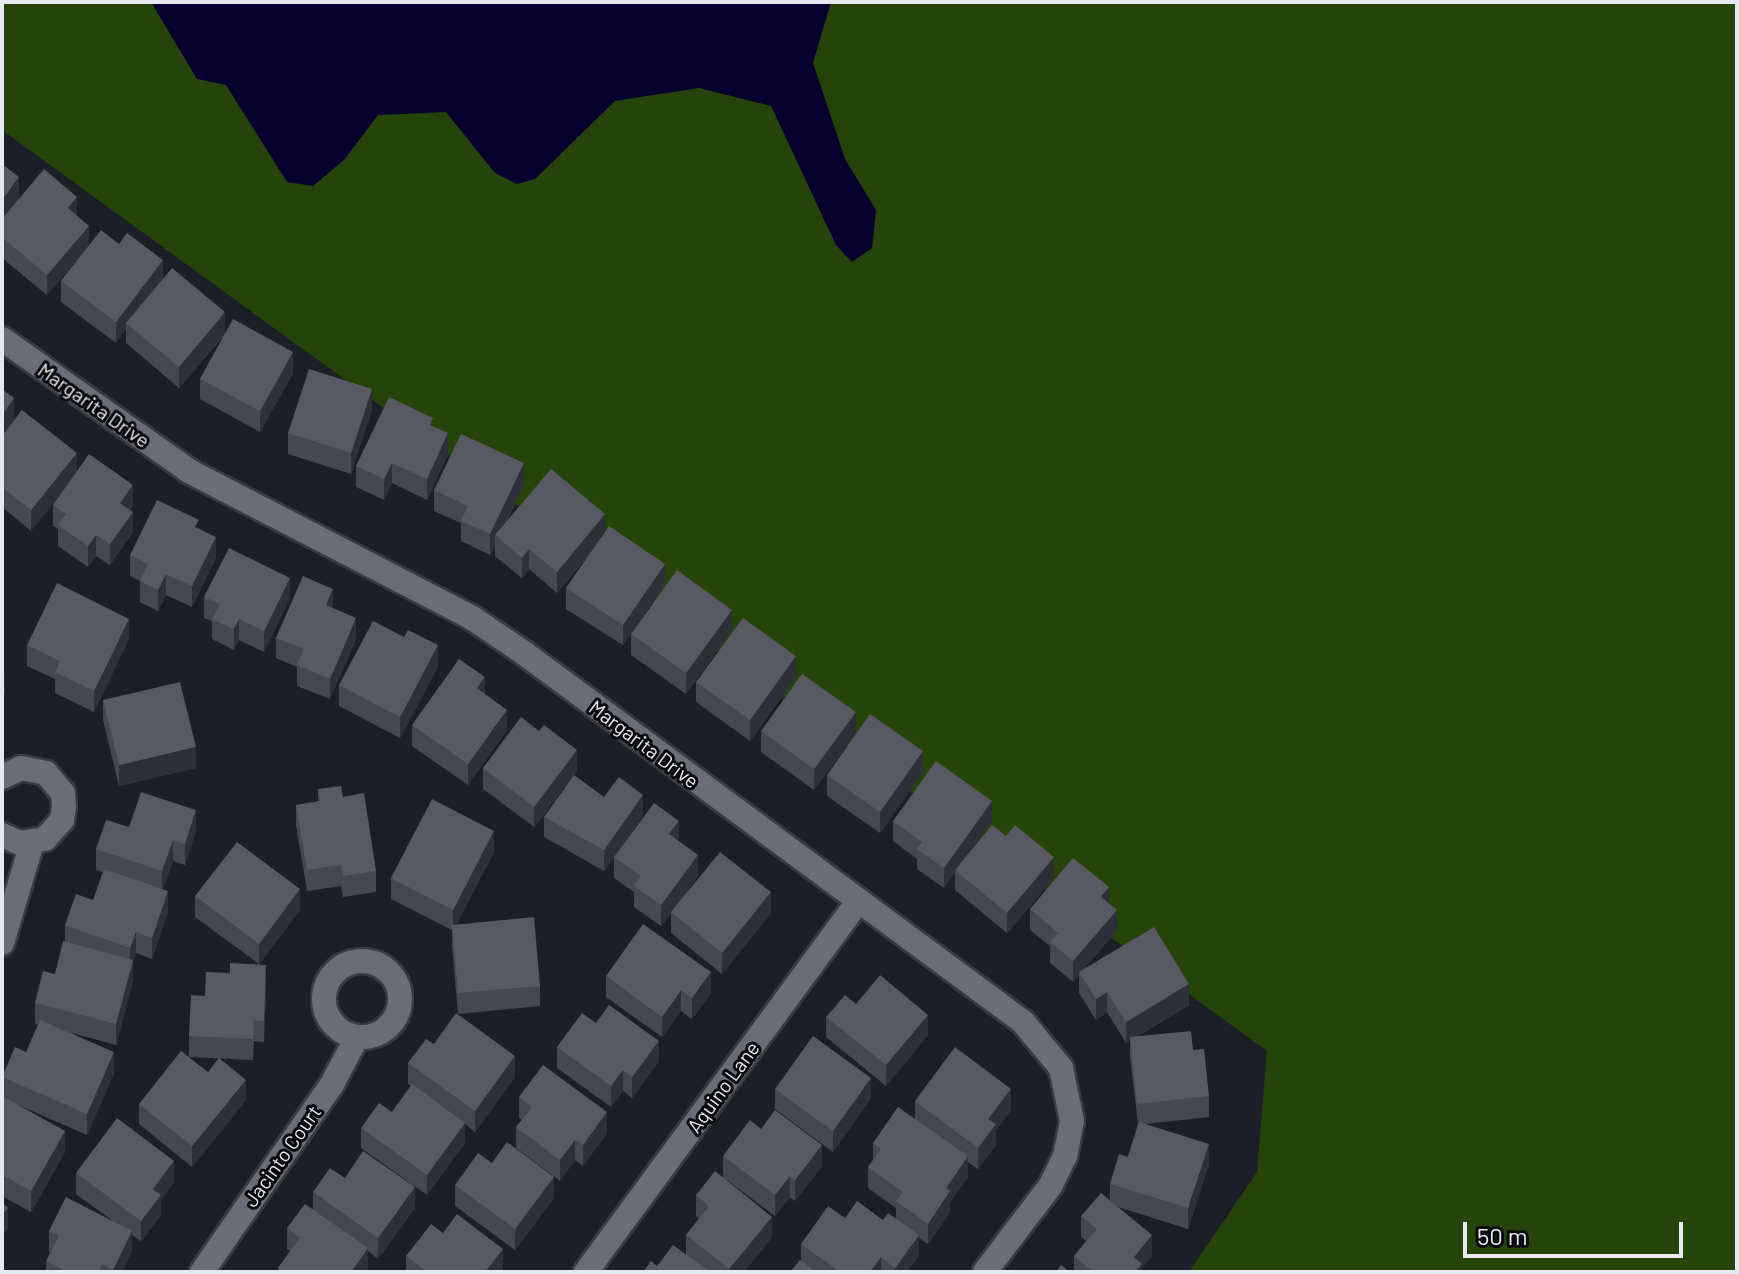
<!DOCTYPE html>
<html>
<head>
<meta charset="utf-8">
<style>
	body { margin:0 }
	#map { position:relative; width:1739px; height:1274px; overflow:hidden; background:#1d1f28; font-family:Barlow,sans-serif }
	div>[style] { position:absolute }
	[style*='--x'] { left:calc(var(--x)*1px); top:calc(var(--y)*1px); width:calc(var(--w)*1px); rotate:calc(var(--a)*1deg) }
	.green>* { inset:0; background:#25440a }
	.water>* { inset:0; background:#07002e }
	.roads { filter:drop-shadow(2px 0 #393a41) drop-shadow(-2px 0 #393a41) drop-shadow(0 2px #393a41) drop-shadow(0 -2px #393a41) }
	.street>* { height:24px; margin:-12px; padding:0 12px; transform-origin:12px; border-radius:12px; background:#6a6c77 }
	.street>.ring { margin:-12px; padding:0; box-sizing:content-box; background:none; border:24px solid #6a6c77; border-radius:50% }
	.wall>* { inset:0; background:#464851 }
	.shaded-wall>* { inset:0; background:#2e3039 }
	.building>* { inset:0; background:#585962 }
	span { translate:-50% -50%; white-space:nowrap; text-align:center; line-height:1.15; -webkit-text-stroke:6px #08090d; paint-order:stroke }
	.street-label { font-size:20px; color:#e8e9f0 }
	.frame { position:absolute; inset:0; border:4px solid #e8e9f0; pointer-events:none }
	.scale { position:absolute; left:1463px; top:1222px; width:220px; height:36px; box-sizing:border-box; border:4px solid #e8e9f0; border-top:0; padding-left:10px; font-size:24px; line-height:28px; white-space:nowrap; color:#e8e9f0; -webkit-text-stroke:6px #08090d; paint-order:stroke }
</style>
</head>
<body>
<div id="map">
	<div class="green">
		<div style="clip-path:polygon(2px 2px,1737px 2px,1737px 1272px,1189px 1272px,1257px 1172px,1267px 1051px,2px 130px)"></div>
	</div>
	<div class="water">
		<div style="clip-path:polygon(151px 2px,831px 2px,813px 63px,845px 159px,876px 210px,872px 248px,852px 262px,836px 245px,771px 106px,699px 88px,615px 101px,535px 179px,517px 184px,495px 173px,446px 112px,378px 115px,344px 160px,313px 186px,287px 182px,226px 85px,197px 79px)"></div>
	</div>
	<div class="roads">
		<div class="street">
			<div style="--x:2;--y:339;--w:229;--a:35.2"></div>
			<div style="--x:189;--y:471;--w:319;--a:27.4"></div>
			<div style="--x:472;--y:618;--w:63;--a:33.9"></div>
			<div style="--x:524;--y:653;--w:621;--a:36.48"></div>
			<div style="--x:1023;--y:1022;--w:60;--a:50.4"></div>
			<div style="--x:1061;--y:1068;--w:54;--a:78.3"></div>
			<div style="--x:1072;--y:1121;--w:36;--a:101"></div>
			<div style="--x:1065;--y:1156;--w:32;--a:116"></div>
			<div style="--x:1051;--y:1185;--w:109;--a:127.2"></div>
			<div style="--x:2;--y:777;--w:21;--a:-25"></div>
			<div style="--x:21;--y:768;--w:25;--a:11"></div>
			<div style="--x:46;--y:773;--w:26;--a:50"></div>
			<div style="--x:63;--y:793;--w:14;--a:86"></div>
			<div style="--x:64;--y:807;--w:13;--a:99"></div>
			<div style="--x:62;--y:820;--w:25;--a:132"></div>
			<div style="--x:45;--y:839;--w:25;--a:171"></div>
			<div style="--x:20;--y:843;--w:20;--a:-156"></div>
			<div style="--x:2;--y:943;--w:104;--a:-73.3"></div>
			<div class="ring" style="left:324px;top:961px;width:52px;height:52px"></div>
			<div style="--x:202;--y:1272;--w:226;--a:-55.3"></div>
			<div style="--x:331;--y:1086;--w:55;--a:-62"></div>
			<div style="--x:586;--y:1272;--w:461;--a:-53.7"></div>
		</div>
	</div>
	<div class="wall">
		<div style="clip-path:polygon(2px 164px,19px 198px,77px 216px,89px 245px,163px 279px,225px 333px,293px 373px,260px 432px,200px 399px,200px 379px,225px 334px,179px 388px,126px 343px,126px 329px,116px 343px,61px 302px,61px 281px,78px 259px,47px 295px,2px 258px)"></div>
		<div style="clip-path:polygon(2px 389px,14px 419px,3px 435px,77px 471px,133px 506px,130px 510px,133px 532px,110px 565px,96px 556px,88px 567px,58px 546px,58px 529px,53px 526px,53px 505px,62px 492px,31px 531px,2px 507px)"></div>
		<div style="clip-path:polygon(372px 409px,351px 474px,288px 454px,288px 433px)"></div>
		<div style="clip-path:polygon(448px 454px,427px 500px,392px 483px,384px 500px,356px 487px,356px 466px)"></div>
		<div style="clip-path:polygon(524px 484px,506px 523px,605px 531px,665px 584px,623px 645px,566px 609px,566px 588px,592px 551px,557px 593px,529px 569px,522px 578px,495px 556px,495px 545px,490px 555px,461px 541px,461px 523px,434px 511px,434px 490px)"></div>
		<div style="clip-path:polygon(199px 528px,216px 558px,192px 607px,166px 595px,158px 611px,140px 602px,140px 581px,130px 576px,130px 555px)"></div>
		<div style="clip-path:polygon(204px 597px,290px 598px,264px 652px,239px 640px,234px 650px,212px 639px,212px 621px,204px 618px)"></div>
		<div style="clip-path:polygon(333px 608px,356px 639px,330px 699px,297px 686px,297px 667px,276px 658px,276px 638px)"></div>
		<div style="clip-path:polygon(732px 630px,686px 694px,631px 655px,631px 634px)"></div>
		<div style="clip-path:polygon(404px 637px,438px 666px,400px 738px,339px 706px,339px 685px)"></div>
		<div style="clip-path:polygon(129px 639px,94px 712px,55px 693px,55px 679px,27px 666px,27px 645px)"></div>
		<div style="clip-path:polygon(796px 677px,750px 741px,696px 702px,696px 682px)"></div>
		<div style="clip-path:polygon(103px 700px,196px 768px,119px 786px,103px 720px)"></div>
		<div style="clip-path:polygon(412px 725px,507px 730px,468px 785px,412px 746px)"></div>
		<div style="clip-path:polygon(539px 731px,577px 771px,534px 827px,483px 789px,483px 768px)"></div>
		<div style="clip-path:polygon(761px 731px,856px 733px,814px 790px,761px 752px)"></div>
		<div style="clip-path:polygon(923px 772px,880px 833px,827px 796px,827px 775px)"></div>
		<div style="clip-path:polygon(318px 789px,343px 797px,376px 871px,376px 892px,343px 897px,341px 886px,307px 891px,296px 826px,296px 805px,318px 802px)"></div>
		<div style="clip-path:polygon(604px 797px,643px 816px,604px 871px,544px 837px,544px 817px)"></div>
		<div style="clip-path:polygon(893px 821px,992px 821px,969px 853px,1054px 878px,1007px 933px,955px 890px,955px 872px,944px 888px,917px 869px,917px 859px,893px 841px)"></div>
		<div style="clip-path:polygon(129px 827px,196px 831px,185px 865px,173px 861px,163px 889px,168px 912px,152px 959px,136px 953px,133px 960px,133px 980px,116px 1045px,72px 1033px,114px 1073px,87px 1135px,16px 1104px,65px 1152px,31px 1212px,2px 1196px,2px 1076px,26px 1052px,38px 1025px,35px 1024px,35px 1003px,55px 974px,65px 942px,65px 925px,93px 900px,103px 872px,96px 870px,96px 849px)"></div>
		<div style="clip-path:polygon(679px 841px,698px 876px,679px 903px,771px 913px,722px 974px,671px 933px,671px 913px,661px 926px,634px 907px,634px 892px,614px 878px,614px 857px)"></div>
		<div style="clip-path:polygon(494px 852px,456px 925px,540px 986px,540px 1006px,458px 1014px,452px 946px,452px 930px,391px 899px,391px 878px)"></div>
		<div style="clip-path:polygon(195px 896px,300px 910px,259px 964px,266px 985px,264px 1042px,254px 1041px,253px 1060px,189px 1057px,189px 1036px,205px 996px,230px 973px,259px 964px,195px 917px)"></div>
		<div style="clip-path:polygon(1109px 903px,1117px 930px,1084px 969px,1189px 1005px,1138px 1036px,1193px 1050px,1209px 1096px,1209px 1117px,1145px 1124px,1209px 1164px,1188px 1229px,1118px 1207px,1152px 1256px,1142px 1268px,1142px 1272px,1074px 1272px,1074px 1256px,1086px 1241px,1081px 1237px,1081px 1216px,1110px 1200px,1110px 1184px,1128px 1157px,1138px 1124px,1130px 1057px,1130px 1040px,1126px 1043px,1107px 1012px,1096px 1020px,1079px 993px,1079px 975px,1073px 982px,1050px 963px,1050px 946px,1030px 930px,1030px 909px)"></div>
		<div style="clip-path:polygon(606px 976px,711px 993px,692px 1019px,681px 1011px,662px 1037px,606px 997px)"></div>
		<div style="clip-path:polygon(856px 1004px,928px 1035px,886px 1086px,826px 1037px,826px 1017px)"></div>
		<div style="clip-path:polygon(596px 1023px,659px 1061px,632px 1098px,623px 1091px,611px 1107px,557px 1068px,557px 1047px)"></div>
		<div style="clip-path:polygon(434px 1044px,515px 1077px,475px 1132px,465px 1124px,465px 1143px,427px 1195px,361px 1148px,361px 1128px,392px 1112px,411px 1086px,408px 1084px,408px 1063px)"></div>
		<div style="clip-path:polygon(775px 1089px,871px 1098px,833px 1152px,775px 1109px)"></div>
		<div style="clip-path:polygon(519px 1097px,607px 1133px,583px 1166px,575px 1160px,560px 1181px,516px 1148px,516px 1127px,522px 1120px,519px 1118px)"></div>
		<div style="clip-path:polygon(246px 1100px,192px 1167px,139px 1124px,139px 1104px)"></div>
		<div style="clip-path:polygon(915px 1101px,1011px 1110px,996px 1130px,996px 1145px,978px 1169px,968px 1162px,968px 1177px,950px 1202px,950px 1212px,928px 1244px,919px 1238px,919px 1255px,907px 1272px,790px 1272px,801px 1260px,801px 1244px,845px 1218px,883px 1220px,896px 1218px,896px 1208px,868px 1188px,868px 1167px,873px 1160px,873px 1143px,915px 1119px)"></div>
		<div style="clip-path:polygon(761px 1129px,822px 1166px,795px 1201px,790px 1197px,775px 1216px,724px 1178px,772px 1237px,744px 1272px,643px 1272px,686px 1255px,686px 1235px,699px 1219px,696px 1216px,696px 1195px,723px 1177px,723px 1156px)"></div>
		<div style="clip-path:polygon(492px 1163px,554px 1198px,515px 1250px,455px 1206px,455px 1185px)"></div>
		<div style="clip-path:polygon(76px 1173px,174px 1182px,161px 1200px,161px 1215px,141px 1241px,132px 1235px,132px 1251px,122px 1272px,46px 1272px,46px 1261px,51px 1253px,49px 1252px,49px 1231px,113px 1221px,76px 1194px)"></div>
		<div style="clip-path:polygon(345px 1178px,415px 1208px,378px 1259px,368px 1251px,368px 1269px,365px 1272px,278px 1272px,278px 1268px,290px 1251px,287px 1249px,287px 1228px,313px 1209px,313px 1192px)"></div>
		<div style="clip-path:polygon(443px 1233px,503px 1270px,501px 1272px,406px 1272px,406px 1256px)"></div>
	</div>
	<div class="shaded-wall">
		<div style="clip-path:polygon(19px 177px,19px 198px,2px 221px,2px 200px)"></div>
		<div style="clip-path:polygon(77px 197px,77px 218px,68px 208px)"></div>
		<div style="clip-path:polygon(89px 226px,89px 246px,47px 295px,47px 275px)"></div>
		<div style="clip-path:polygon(163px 260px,163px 281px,126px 323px,126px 329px,116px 343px,116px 322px)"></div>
		<div style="clip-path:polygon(225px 312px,225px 333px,179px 388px,179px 367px)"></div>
		<div style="clip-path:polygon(293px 352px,293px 373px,260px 432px,260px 411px)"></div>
		<div style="clip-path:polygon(372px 389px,372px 409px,351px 474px,351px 453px)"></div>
		<div style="clip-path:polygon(14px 398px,14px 419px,2px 436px,2px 415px)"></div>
		<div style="clip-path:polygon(448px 433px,448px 454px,427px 500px,427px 479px)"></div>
		<div style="clip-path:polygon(77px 453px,77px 474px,31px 531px,31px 510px)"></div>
		<div style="clip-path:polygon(392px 463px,392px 483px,384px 500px,384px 479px)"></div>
		<div style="clip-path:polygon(524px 463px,524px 484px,498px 538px,495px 535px,495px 545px,490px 555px,490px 534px)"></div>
		<div style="clip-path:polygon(133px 485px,133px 506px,120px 524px,120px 503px)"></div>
		<div style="clip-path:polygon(133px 512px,133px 532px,110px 565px,110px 544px)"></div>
		<div style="clip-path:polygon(605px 514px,605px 535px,557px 593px,557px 572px)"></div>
		<div style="clip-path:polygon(96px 535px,96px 556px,88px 567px,88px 546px)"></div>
		<div style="clip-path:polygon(216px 537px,216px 558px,192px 607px,192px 586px)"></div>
		<div style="clip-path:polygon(529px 549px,529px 569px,522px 578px,522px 558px)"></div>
		<div style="clip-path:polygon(665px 564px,665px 584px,623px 645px,623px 625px)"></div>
		<div style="clip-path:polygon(166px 574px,166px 595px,158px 611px,158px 590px)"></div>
		<div style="clip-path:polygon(290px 578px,290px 598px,264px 652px,264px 631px)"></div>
		<div style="clip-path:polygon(333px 589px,333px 609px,326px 605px)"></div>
		<div style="clip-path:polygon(732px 610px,732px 630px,686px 694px,686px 673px)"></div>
		<div style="clip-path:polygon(356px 618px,356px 639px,330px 699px,330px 679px)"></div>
		<div style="clip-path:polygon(129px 619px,129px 639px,94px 712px,94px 691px)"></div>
		<div style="clip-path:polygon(239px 619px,239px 640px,234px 650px,234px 629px)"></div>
		<div style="clip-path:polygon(438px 645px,438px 666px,400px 738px,400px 717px)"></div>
		<div style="clip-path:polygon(796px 656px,796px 677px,750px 741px,750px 720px)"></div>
		<div style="clip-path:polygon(5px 673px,5px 694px,2px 695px,2px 675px)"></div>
		<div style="clip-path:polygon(485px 677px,485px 698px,477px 688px)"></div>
		<div style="clip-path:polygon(507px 710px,507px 730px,468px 785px,468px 764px)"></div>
		<div style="clip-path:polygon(856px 712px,856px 733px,814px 790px,814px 769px)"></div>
		<div style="clip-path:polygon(196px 747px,196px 768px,119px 786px,119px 765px)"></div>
		<div style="clip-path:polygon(577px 750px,577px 771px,534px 827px,534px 807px)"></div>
		<div style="clip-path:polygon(923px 751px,923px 772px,880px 833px,880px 812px)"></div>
		<div style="clip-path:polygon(643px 795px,643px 816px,604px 871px,604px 850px)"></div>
		<div style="clip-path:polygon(992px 801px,992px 821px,956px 871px,955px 870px,955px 872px,944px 888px,944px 868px)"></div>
		<div style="clip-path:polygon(196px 810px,196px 831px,185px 865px,185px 844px)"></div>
		<div style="clip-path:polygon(679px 821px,679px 842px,669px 834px)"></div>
		<div style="clip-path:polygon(494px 831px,494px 852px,453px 931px,453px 910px)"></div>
		<div style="clip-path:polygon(173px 840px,173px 861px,162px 892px,162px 871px)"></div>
		<div style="clip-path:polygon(698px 855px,698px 876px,661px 926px,661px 905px)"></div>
		<div style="clip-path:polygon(1054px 857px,1054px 878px,1007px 933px,1007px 913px)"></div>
		<div style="clip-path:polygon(1109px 887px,1109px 908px,1101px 897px)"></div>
		<div style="clip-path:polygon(300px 889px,300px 910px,259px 965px,259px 944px)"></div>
		<div style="clip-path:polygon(168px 891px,168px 912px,152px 959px,152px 938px)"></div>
		<div style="clip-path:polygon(771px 892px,771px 913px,722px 974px,722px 953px)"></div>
		<div style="clip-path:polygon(1117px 910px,1117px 930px,1080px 974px,1079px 972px,1079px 975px,1073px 982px,1073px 961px)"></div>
		<div style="clip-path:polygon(136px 932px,136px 953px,130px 969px,130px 948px)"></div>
		<div style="clip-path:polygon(133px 960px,133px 980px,116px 1045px,116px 1024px)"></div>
		<div style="clip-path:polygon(266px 965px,266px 985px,264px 1042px,264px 1021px)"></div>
		<div style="clip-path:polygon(711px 972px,711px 993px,692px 1019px,692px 998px)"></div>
		<div style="clip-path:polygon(1189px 984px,1189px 1005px,1126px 1043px,1126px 1022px)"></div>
		<div style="clip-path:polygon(681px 990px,681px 1011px,662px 1037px,662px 1017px)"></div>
		<div style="clip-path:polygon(1107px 992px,1107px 1012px,1096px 1020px,1096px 999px)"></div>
		<div style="clip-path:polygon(928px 1015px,928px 1035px,886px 1086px,886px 1065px)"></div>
		<div style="clip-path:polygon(659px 1041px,659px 1061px,632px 1098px,632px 1077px)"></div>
		<div style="clip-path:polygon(114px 1052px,114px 1073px,87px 1135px,87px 1114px)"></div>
		<div style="clip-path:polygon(515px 1056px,515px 1077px,475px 1132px,475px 1111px)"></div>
		<div style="clip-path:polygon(623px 1070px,623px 1091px,611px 1107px,611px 1086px)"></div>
		<div style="clip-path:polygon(871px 1078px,871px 1098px,833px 1152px,833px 1131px)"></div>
		<div style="clip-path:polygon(246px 1080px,246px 1100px,192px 1167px,192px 1146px)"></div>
		<div style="clip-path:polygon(1011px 1089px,1011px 1110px,996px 1130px,996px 1145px,978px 1169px,978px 1148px,988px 1119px)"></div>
		<div style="clip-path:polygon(607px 1112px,607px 1133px,583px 1166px,583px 1145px)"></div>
		<div style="clip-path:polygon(465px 1123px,465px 1143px,427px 1195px,427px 1175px)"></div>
		<div style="clip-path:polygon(65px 1131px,65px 1152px,31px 1212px,31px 1191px)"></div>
		<div style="clip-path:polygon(575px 1140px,575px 1160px,560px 1181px,560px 1160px)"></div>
		<div style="clip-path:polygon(1209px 1144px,1209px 1164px,1188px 1229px,1188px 1208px)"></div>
		<div style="clip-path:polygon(822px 1145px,822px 1166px,795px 1201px,795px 1180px)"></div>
		<div style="clip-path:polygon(968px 1156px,968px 1177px,950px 1202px,950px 1212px,928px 1244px,928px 1224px,946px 1188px)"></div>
		<div style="clip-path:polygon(174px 1161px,174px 1182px,161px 1200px,161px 1215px,141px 1241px,141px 1221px,153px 1189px)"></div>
		<div style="clip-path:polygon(790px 1176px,790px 1197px,775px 1216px,775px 1195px)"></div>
		<div style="clip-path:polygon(554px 1177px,554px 1198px,515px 1250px,515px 1229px)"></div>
		<div style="clip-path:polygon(415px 1187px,415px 1208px,378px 1259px,378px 1238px)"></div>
		<div style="clip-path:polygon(8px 1208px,8px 1229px,2px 1236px,2px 1215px)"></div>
		<div style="clip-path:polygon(772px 1217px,772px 1237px,744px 1272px,729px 1272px,729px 1269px)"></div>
		<div style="clip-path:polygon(132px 1231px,132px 1251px,122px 1272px,113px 1272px,113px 1270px)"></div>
		<div style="clip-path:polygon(919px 1235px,919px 1255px,907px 1272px,895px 1272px,895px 1268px)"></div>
		<div style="clip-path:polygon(1152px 1235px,1152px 1256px,1142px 1268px,1142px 1272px,1134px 1272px,1134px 1257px)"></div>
		<div style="clip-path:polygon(368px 1248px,368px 1269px,365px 1272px,351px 1272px)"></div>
		<div style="clip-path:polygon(503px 1249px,503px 1270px,501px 1272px,485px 1272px)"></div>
		<div style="clip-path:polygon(881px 1257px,881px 1272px,870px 1272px)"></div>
	</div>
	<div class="building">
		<div style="clip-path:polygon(2px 164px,19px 177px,2px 200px)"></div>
		<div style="clip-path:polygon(44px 169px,77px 197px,68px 208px,89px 226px,47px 275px,2px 237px,2px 219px)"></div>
		<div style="clip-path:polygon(101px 230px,119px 244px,127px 233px,163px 260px,116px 322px,61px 281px)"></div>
		<div style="clip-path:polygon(172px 268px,225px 312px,179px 367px,126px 323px)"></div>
		<div style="clip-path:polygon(233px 319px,293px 352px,260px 411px,200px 379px)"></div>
		<div style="clip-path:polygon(309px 369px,372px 389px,351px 453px,288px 433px)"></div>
		<div style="clip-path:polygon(2px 389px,14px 398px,2px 415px)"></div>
		<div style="clip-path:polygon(389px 397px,433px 418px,430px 425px,448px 433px,427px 479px,392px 463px,384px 479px,356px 466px)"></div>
		<div style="clip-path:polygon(22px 410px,77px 453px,31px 510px,2px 487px,2px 476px,5px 472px,2px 470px,2px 436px)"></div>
		<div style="clip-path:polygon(461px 434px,524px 463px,490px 534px,461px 521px,468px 506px,434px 490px)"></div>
		<div style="clip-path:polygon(89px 454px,133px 485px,120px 503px,133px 512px,110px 544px,96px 535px,88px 546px,58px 525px,66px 514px,53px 505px)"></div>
		<div style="clip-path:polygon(551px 469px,605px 514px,557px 572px,529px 549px,522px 558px,495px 535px)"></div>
		<div style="clip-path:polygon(157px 500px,199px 520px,195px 527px,216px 537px,192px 586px,166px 574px,158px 590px,140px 581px,148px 564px,130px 555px)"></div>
		<div style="clip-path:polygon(609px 526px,665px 564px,623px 625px,566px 588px)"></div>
		<div style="clip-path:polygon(229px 548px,290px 578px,264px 631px,239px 619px,234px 629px,212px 619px,220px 604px,204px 597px)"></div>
		<div style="clip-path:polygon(677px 570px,732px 610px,686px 673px,631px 634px)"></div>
		<div style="clip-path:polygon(303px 576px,333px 589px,326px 605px,356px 618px,330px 679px,297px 665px,304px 649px,276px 638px)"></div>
		<div style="clip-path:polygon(57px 583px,129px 619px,94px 691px,55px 672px,60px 661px,27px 645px)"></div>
		<div style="clip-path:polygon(743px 618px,796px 656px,750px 720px,696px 682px)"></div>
		<div style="clip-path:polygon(373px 621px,404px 637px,408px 630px,438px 645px,400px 717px,339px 685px)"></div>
		<div style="clip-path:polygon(459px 659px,485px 677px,477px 688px,507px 710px,468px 764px,412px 725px)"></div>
		<div style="clip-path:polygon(802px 674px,856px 712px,814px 769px,761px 731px)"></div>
		<div style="clip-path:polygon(180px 682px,196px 747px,119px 765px,103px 700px)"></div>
		<div style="clip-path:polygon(870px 714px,923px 751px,880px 812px,827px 775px)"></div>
		<div style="clip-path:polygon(521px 717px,539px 731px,544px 725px,577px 750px,534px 807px,483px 768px)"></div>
		<div style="clip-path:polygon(936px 761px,992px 801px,944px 868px,917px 849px,922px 842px,893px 821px)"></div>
		<div style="clip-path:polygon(574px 775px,604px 797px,619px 777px,643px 795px,604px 850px,544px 817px)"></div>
		<div style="clip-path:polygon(341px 786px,343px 797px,364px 793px,376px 871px,343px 876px,341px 865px,307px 870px,296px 805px,320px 801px,318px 789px)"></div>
		<div style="clip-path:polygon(141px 792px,196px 810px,185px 844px,173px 840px,162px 871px,96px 849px,106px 820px,129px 827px)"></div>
		<div style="clip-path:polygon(432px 799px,494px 831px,453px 910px,391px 878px)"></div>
		<div style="clip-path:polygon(654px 803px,679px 821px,669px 834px,698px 855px,661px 905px,634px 886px,641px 876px,614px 857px)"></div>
		<div style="clip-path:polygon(992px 825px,1006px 836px,1015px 825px,1054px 857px,1007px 913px,955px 870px)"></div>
		<div style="clip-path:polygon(237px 842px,300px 889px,259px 944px,195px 896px)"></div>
		<div style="clip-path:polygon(720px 852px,771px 892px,722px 953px,671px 912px)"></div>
		<div style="clip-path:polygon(1073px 858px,1109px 887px,1101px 897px,1117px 910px,1073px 961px,1050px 942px,1058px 933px,1030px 909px)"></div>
		<div style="clip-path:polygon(104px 869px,168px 891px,152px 938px,136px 932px,130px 948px,65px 925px,76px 894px,93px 900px)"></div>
		<div style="clip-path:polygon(534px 917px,540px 986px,458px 993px,452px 925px)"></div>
		<div style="clip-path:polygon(643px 924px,711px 972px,692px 998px,681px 990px,662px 1017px,606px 976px)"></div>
		<div style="clip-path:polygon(1154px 927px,1189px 984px,1126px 1022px,1107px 992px,1096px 999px,1079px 972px)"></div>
		<div style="clip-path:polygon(63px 941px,133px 960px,116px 1024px,35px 1003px,43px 971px,55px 974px)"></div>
		<div style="clip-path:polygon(230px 963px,266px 965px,264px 1021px,254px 1020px,253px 1039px,189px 1036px,191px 995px,205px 996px,206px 972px,230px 973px)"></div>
		<div style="clip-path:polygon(880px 975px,928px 1015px,886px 1065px,826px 1017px,845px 995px,856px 1004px)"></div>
		<div style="clip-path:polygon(609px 1005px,659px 1041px,632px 1077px,623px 1070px,611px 1086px,557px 1047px,582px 1013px,596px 1023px)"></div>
		<div style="clip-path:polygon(456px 1013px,515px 1056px,475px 1111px,408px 1063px,426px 1039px,434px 1044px)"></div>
		<div style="clip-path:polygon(40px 1020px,114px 1052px,87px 1114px,2px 1077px,15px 1047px,26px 1052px)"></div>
		<div style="clip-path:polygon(1191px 1031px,1193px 1050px,1204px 1049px,1209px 1096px,1137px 1104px,1130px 1037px)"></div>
		<div style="clip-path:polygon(813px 1036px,871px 1078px,833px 1131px,775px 1089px)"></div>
		<div style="clip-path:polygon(955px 1047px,1011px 1089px,988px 1119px,996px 1124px,978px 1148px,915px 1101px)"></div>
		<div style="clip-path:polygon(181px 1051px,208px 1072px,219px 1058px,246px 1080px,192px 1146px,139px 1104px)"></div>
		<div style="clip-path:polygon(543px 1065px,607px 1112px,583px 1145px,575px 1140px,560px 1160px,516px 1127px,532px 1107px,519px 1097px)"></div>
		<div style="clip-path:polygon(412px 1084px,465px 1123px,427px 1175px,361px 1128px,379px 1103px,392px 1112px)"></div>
		<div style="clip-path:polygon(2px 1096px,65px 1131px,31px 1191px,2px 1175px)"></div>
		<div style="clip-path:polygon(898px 1107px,968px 1156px,946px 1188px,950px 1191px,928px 1224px,896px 1201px,903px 1192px,868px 1167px,881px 1149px,873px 1143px)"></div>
		<div style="clip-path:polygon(775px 1110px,822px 1145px,795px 1180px,790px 1176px,775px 1195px,723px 1156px,750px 1120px,761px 1129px)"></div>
		<div style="clip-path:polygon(117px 1118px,174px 1161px,153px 1189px,161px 1195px,141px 1221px,76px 1173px)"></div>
		<div style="clip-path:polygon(1139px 1122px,1209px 1144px,1188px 1208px,1110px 1184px,1119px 1154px,1128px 1157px)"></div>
		<div style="clip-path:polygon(507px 1142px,554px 1177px,515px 1229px,455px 1185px,478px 1153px,492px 1163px)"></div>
		<div style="clip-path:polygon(363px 1151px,415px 1187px,378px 1238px,313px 1192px,330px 1168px,345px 1178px)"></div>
		<div style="clip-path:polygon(715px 1171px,772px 1217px,729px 1269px,686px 1235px,709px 1206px,696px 1195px)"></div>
		<div style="clip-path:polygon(1101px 1193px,1152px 1235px,1134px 1257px,1142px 1264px,1135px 1272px,1093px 1272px,1074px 1256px,1097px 1229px,1081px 1216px)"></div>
		<div style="clip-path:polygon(66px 1197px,132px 1231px,113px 1270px,102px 1264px,99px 1272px,67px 1272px,46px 1261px,59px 1236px,49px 1231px)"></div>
		<div style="clip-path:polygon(857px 1201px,883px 1220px,888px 1213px,919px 1235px,895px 1268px,881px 1257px,870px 1272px,840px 1272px,801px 1244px,828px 1206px,845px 1218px)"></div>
		<div style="clip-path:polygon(2px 1202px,8px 1208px,2px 1215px)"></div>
		<div style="clip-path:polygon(305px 1204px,368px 1248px,351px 1272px,283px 1272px,278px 1268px,300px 1238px,287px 1228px)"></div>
		<div style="clip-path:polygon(457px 1214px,503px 1249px,485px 1272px,427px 1272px,406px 1256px,431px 1224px,443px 1233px)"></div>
		<div style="clip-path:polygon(673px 1245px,710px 1272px,643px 1272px,651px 1261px,657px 1266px)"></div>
		<div style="clip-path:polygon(800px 1260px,816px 1272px,790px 1272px)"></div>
		<div style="clip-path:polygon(1061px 1265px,1070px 1272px,1056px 1272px)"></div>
	</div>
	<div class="street-label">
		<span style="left:94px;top:405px;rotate:35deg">Margarita Drive</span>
		<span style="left:644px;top:744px;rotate:37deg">Margarita Drive</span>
		<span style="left:723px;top:1087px;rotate:-54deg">Aquino Lane</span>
		<span style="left:282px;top:1156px;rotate:-55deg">Jacinto Court</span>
	</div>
	<div class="frame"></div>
	<div class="scale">50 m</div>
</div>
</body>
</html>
